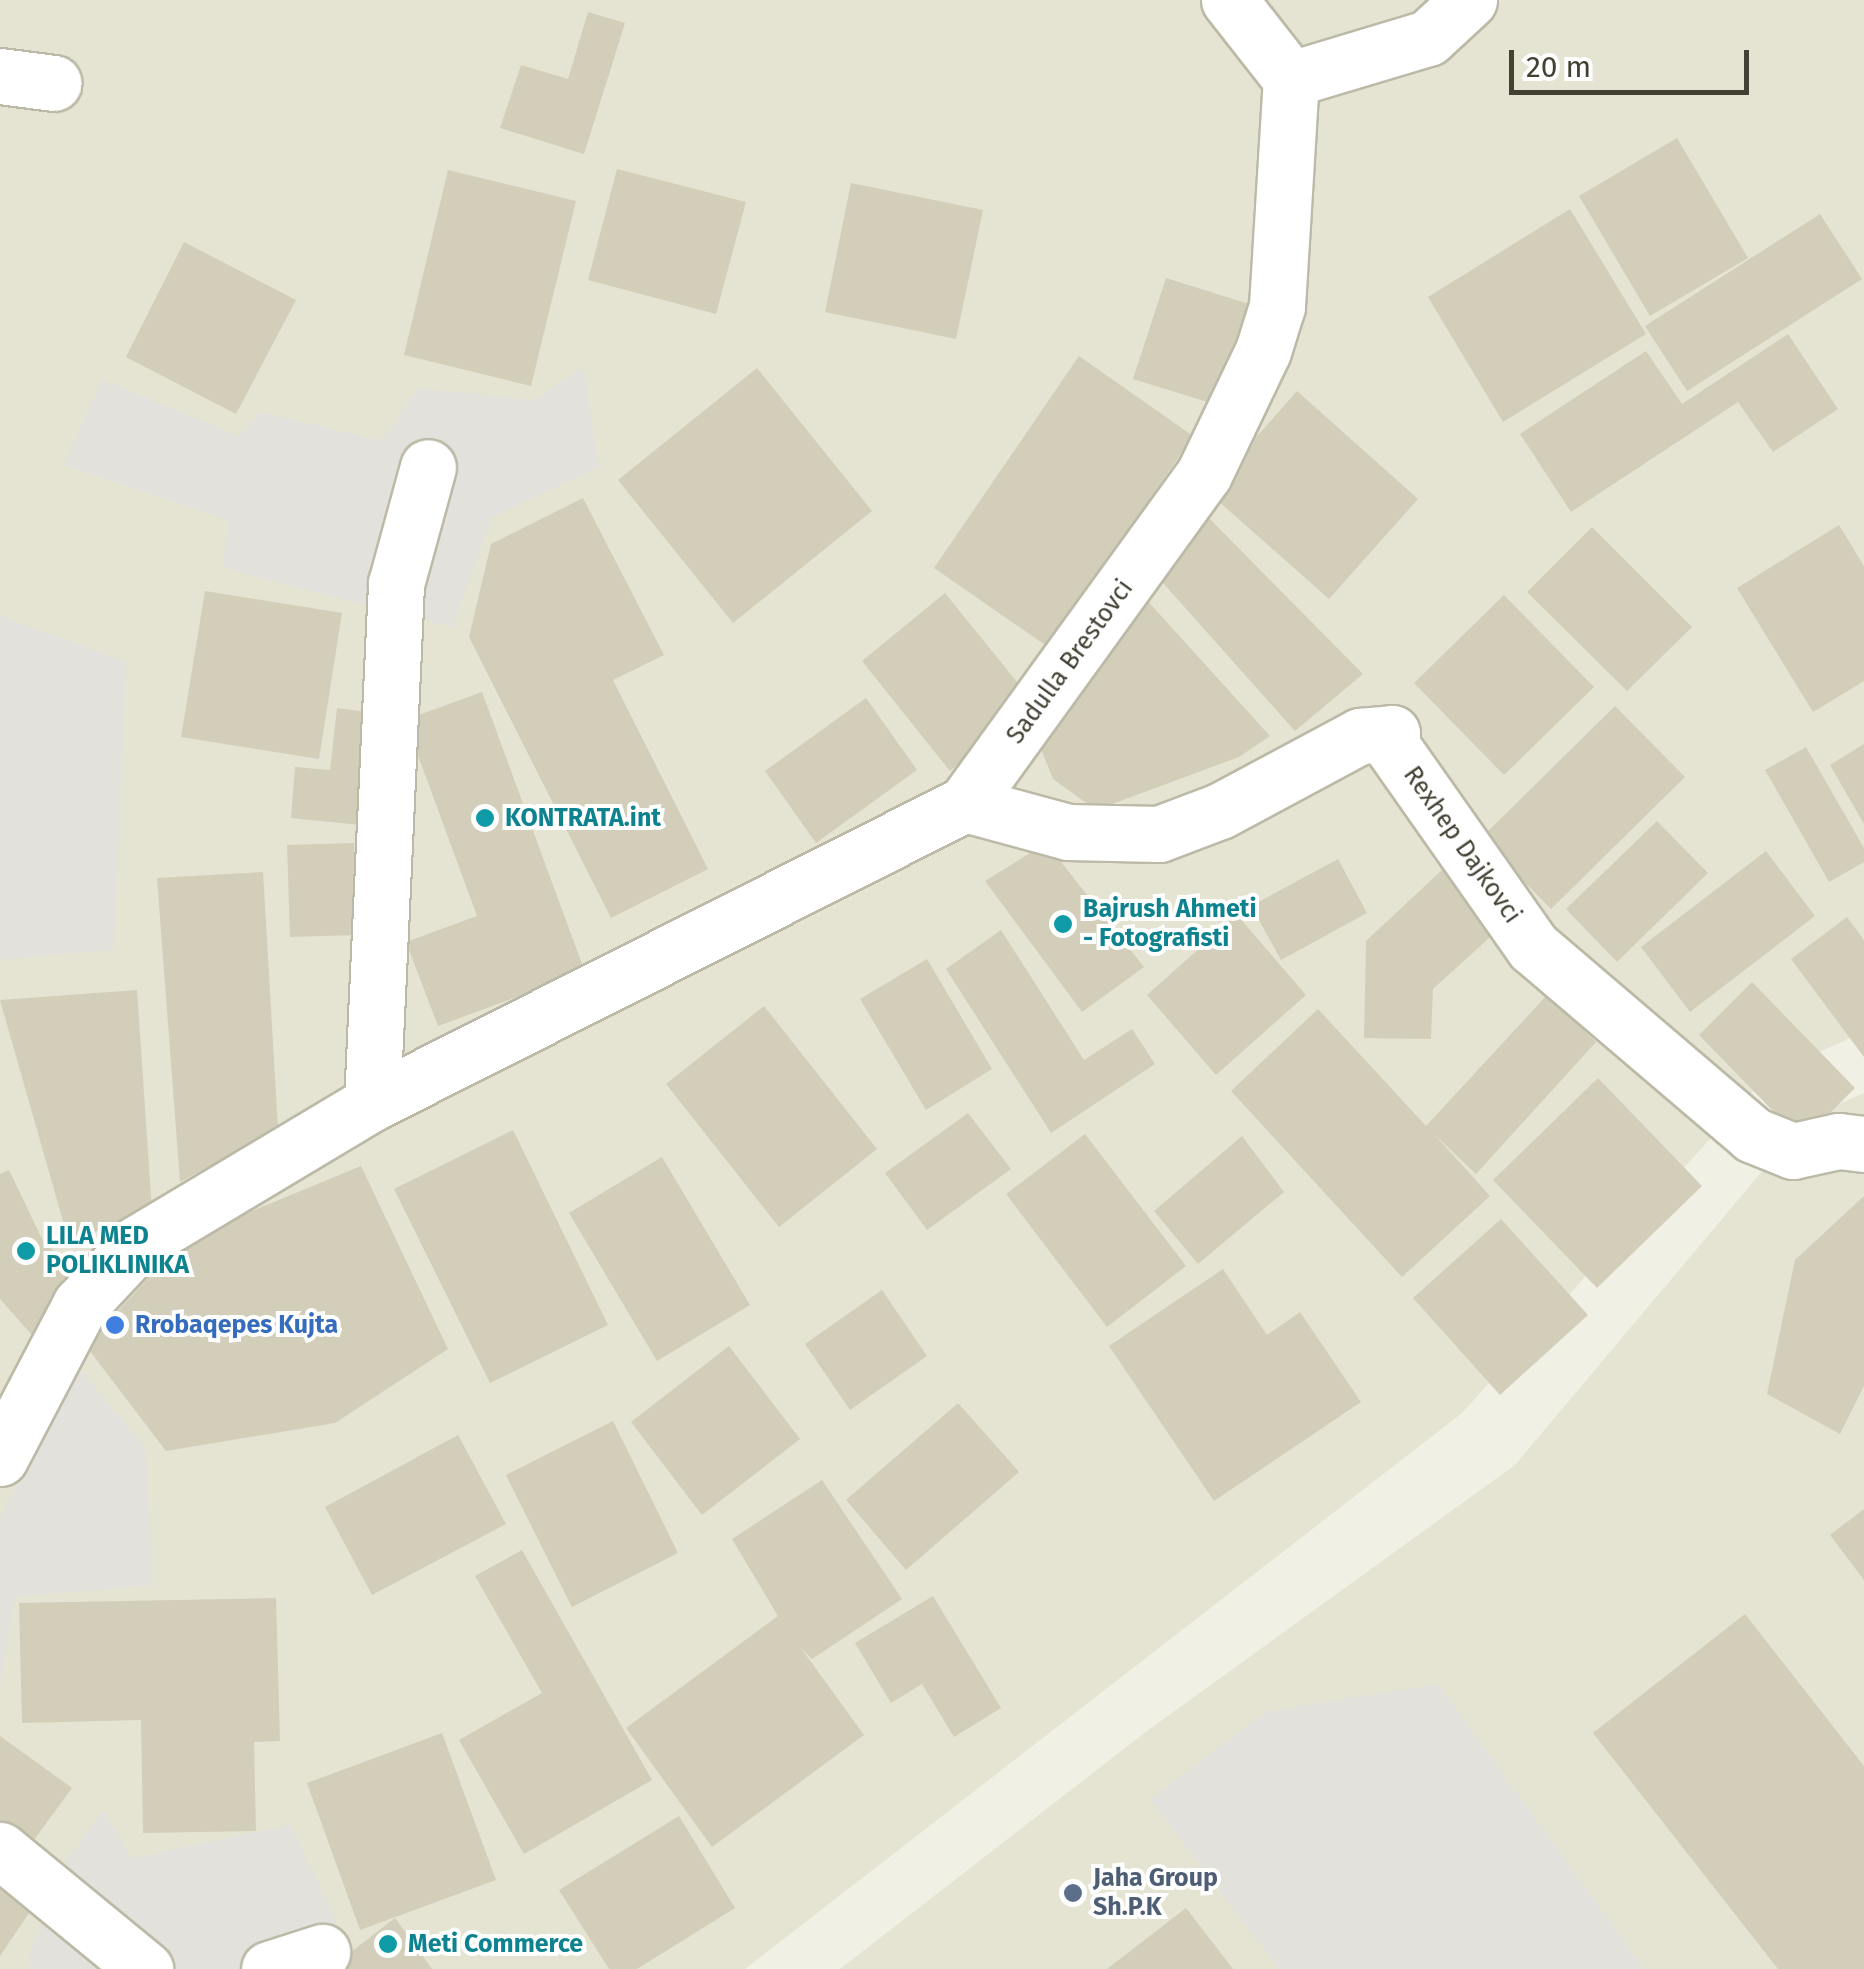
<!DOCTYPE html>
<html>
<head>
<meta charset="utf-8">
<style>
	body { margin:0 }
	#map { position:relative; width:1864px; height:1969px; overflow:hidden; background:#f1f0e4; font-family:"Fira Sans",sans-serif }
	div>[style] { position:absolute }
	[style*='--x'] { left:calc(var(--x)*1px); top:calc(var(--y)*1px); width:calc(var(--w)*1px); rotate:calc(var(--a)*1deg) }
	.residential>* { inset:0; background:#e5e3d2 }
	.parking>* { inset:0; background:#e2e1dc }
	.building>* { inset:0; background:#d3ceb9 }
	.roads { filter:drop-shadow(2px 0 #bcbaa7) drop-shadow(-2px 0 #bcbaa7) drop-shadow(0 2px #bcbaa7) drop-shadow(0 -2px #bcbaa7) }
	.minor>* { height:55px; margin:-27.5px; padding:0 27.5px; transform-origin:27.5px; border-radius:27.5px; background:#fff }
	.dots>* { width:28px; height:28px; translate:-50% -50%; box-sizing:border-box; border:5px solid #fff; border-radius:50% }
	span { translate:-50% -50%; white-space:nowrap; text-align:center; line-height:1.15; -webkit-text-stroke:8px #fff; paint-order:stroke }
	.street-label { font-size:25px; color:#434134 }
	.culture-label { font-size:25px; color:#0d838f; font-weight:700 }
	.left { translate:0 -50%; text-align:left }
	.shop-label { font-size:25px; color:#366cbe; font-weight:700 }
	.service-label { font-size:25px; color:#4e5e75; font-weight:700 }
	.scale { position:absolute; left:1509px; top:50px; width:240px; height:45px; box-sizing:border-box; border:5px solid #434134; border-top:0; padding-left:12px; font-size:30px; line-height:35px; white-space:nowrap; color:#434134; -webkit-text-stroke:8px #fff; paint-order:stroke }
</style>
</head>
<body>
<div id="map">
	<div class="residential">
		<div style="clip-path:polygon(0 0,1864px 0,1864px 1032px,1768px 1075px,1462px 1413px,745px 1969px,0 1969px)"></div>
		<div style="clip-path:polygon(1864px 1093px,1864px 1969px,840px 1969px,1147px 1731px,1515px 1465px,1807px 1118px)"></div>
	</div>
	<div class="parking">
		<div style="clip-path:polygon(583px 367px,599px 467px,492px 517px,452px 627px,223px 568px,229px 520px,64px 465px,102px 379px,238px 436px,261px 412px,381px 441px,418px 388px,535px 400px)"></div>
		<div style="clip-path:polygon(0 616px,126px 662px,114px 949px,0 960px)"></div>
		<div style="clip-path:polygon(78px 1367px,146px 1449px,153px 1585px,15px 1597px,0 1688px,0 1518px)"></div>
		<div style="clip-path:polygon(1438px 1684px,1644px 1969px,1279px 1969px,1150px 1799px,1265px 1712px)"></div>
		<div style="clip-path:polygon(103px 1811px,132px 1858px,291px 1825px,344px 1939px,307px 1969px,32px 1969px,26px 1963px,65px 1863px)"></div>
	</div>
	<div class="building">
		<div style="clip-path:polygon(588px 12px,625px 23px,584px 154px,500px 128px,521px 65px,568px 79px)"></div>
		<div style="clip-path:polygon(1677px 138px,1748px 258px,1650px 316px,1579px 196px)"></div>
		<div style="clip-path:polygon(617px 169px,746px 202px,716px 314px,588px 280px)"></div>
		<div style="clip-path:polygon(448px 170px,576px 201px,531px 386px,404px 355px)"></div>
		<div style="clip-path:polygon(851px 183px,983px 210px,956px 339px,825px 312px)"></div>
		<div style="clip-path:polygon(1570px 209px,1646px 334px,1503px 422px,1428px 297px)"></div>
		<div style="clip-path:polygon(1820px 214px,1862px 279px,1687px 391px,1645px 326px)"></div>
		<div style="clip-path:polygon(184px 242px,296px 300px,236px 414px,126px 357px)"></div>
		<div style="clip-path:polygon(1166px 278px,1249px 304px,1217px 405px,1133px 379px)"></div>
		<div style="clip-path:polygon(1788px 334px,1838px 409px,1773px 452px,1738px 402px,1571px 512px,1520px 434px,1646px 351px,1682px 404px)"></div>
		<div style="clip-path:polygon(1079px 356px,1193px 436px,1048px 647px,934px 568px)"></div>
		<div style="clip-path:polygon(757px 368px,872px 511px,733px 623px,618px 480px)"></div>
		<div style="clip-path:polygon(1297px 391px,1418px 499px,1329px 599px,1208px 492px)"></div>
		<div style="clip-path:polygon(583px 498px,664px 655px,613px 680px,708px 869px,611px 918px,469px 637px,491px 544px)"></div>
		<div style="clip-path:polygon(1197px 506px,1363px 674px,1295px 731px,1147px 565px)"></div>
		<div style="clip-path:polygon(1839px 525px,1864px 566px,1864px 681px,1813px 712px,1737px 588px)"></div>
		<div style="clip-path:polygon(1592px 527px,1692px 627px,1627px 691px,1527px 592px)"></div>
		<div style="clip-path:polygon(1134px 586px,1270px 736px,1239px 757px,1096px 810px,1053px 779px,1036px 736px)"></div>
		<div style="clip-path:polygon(205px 591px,342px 613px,319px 759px,181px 737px)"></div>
		<div style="clip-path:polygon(945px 593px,1034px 703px,950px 771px,862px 661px)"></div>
		<div style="clip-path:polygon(1504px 595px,1594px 687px,1504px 775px,1414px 683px)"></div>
		<div style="clip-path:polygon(482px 692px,585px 972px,438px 1026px,406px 942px,477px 916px,405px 720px)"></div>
		<div style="clip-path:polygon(866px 698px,917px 770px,816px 843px,765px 771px)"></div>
		<div style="clip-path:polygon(1615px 706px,1685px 777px,1551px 909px,1481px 838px)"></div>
		<div style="clip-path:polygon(337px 708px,374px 713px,361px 825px,291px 818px,295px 767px,330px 770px)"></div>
		<div style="clip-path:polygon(1864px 744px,1864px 824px,1830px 765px)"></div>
		<div style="clip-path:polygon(1806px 747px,1864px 848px,1864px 862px,1829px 882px,1765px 770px)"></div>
		<div style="clip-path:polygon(1657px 821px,1708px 873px,1617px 962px,1566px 909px)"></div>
		<div style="clip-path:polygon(354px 843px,357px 935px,290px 937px,287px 845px)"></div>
		<div style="clip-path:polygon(1046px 843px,1144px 967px,1082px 1012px,985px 881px)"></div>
		<div style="clip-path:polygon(1766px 851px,1815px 916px,1690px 1012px,1641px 947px)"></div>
		<div style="clip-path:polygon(1338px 859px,1367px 913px,1281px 960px,1251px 906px)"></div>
		<div style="clip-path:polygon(1443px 869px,1499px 929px,1433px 989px,1431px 1039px,1364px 1038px,1366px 941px)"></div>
		<div style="clip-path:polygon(263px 872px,278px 1129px,180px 1182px,157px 878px)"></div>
		<div style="clip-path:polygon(1237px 915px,1306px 995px,1216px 1075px,1147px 995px)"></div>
		<div style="clip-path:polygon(1847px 917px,1864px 940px,1864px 1057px,1791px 959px)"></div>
		<div style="clip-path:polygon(1001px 930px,1084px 1060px,1132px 1029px,1155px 1064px,1051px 1133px,946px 969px)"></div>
		<div style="clip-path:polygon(927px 959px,992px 1069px,926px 1110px,860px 999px)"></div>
		<div style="clip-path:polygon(1752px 982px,1855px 1088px,1802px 1141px,1699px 1035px)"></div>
		<div style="clip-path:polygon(137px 990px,152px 1211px,69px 1242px,0 1000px)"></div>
		<div style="clip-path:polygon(1547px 995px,1596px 1042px,1476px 1174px,1435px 1135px,1490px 1196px,1402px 1277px,1231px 1091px,1318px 1009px,1426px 1126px)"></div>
		<div style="clip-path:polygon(764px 1006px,877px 1149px,779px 1227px,666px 1084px)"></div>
		<div style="clip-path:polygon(1598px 1078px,1702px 1186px,1597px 1288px,1493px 1180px)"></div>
		<div style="clip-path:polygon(968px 1113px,1011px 1169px,927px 1230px,885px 1173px)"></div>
		<div style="clip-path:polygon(513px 1130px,608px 1325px,490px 1383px,394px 1189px)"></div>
		<div style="clip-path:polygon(1085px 1134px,1186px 1266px,1107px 1327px,1006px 1194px)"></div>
		<div style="clip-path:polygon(1242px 1136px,1284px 1192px,1198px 1264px,1154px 1211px)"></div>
		<div style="clip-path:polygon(662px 1157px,750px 1305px,657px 1361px,569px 1213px)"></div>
		<div style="clip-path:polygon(361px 1166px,448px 1349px,335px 1423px,166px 1451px,86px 1346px,184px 1239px)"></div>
		<div style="clip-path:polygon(9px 1170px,44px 1243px,82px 1273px,38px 1342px,0 1299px,0 1174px)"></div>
		<div style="clip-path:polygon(1864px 1196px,1864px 1386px,1840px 1434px,1767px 1394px,1795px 1260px)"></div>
		<div style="clip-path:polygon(1501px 1219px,1588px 1315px,1500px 1395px,1413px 1298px)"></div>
		<div style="clip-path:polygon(1223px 1269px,1267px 1335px,1300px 1312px,1361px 1402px,1214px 1501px,1109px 1346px)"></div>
		<div style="clip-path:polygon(882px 1290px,927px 1356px,850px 1410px,805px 1344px)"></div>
		<div style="clip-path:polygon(729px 1346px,800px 1439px,702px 1515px,631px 1422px)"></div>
		<div style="clip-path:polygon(958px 1403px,1019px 1472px,906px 1570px,846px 1500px)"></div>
		<div style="clip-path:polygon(613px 1421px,678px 1553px,572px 1607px,506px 1475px)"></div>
		<div style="clip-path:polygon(458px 1435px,506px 1524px,372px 1595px,325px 1507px)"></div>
		<div style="clip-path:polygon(822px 1480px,902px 1599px,812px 1659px,801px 1648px,864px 1735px,712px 1847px,626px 1728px,778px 1616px,732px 1539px)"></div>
		<div style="clip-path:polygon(1864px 1509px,1864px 1580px,1830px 1535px)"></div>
		<div style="clip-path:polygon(522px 1550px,652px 1780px,524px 1854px,459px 1740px,542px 1693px,475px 1576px)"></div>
		<div style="clip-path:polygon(933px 1596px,1001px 1708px,954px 1737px,922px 1684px,891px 1703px,855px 1643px)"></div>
		<div style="clip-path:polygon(276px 1598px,280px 1741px,254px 1742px,256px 1831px,143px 1833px,141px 1720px,22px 1723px,19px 1603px)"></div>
		<div style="clip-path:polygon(1745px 1614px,1864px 1766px,1864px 1969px,1778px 1969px,1593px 1733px)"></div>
		<div style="clip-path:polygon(442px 1733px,496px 1880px,360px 1930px,307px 1783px)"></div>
		<div style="clip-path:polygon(0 1736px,72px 1788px,31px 1844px,0 1821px)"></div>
		<div style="clip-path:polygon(679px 1816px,735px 1908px,637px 1969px,609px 1969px,559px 1890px)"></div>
		<div style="clip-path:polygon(0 1889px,29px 1913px,0 1956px)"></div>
		<div style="clip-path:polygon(1186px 1908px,1233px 1969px,1107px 1969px)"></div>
		<div style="clip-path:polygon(395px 1918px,432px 1969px,329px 1969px)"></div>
	</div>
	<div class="roads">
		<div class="minor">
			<div style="--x:1229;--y:0;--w:100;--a:51.9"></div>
			<div style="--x:0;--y:76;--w:54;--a:7.4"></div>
			<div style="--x:1291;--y:79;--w:143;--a:-16.7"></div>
			<div style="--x:1428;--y:38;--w:56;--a:-42.8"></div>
			<div style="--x:965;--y:804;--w:107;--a:15.2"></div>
			<div style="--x:1068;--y:832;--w:91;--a:1.3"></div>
			<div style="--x:1159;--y:834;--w:65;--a:-20.7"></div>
			<div style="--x:1220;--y:811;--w:159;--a:-28.2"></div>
			<div style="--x:1360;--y:736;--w:32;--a:-5"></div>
			<div style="--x:1392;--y:733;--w:12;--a:95"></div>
			<div style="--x:1391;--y:745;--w:247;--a:54.9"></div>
			<div style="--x:1533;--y:947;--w:289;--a:40.5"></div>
			<div style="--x:1753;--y:1135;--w:43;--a:21.8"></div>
			<div style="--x:1793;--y:1151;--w:47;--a:-12.3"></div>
			<div style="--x:1839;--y:1141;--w:25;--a:7"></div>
			<div style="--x:372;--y:1103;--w:520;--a:-87.35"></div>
			<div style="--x:396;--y:584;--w:121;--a:-74.7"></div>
			<div style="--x:0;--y:1458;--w:173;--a:-62.4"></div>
			<div style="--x:80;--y:1305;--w:85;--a:-46.9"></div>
			<div style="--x:138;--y:1243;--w:273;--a:-30.9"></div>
			<div style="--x:372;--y:1103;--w:664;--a:-26.76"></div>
			<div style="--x:965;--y:804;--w:407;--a:-54.1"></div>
			<div style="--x:1204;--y:474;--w:136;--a:-64.4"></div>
			<div style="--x:1263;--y:351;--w:47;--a:-72.7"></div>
			<div style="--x:1277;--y:306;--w:227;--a:-86.5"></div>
			<div style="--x:0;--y:1850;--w:188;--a:39.4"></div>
			<div style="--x:269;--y:1969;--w:56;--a:-17.8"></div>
		</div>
	</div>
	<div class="dots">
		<div style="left:485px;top:818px;background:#0f9aa8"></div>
		<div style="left:1063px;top:924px;background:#0f9aa8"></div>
		<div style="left:26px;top:1251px;background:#0f9aa8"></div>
		<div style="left:115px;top:1325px;background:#3f7fe0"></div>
		<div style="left:1073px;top:1893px;background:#5c6f8a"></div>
		<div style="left:388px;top:1944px;background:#0f9aa8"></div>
	</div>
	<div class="street-label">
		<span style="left:1070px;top:662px;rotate:-54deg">Sadulla Brestovci</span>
		<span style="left:1462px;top:845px;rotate:55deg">Rexhep Dajkovci</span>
	</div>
	<div class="culture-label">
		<span class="left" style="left:505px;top:818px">KONTRATA.int</span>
		<span class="left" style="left:1083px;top:924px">Bajrush Ahmeti<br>- Fotografisti</span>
		<span class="left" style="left:46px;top:1251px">LILA MED<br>POLIKLINIKA</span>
		<span class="left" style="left:408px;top:1944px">Meti Commerce</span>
	</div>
	<div class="shop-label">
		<span class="left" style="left:135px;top:1325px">Rrobaqepes Kujta</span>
	</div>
	<div class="service-label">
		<span class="left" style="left:1093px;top:1893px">Jaha Group<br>Sh.P.K</span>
	</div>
	<div class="scale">20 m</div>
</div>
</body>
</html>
